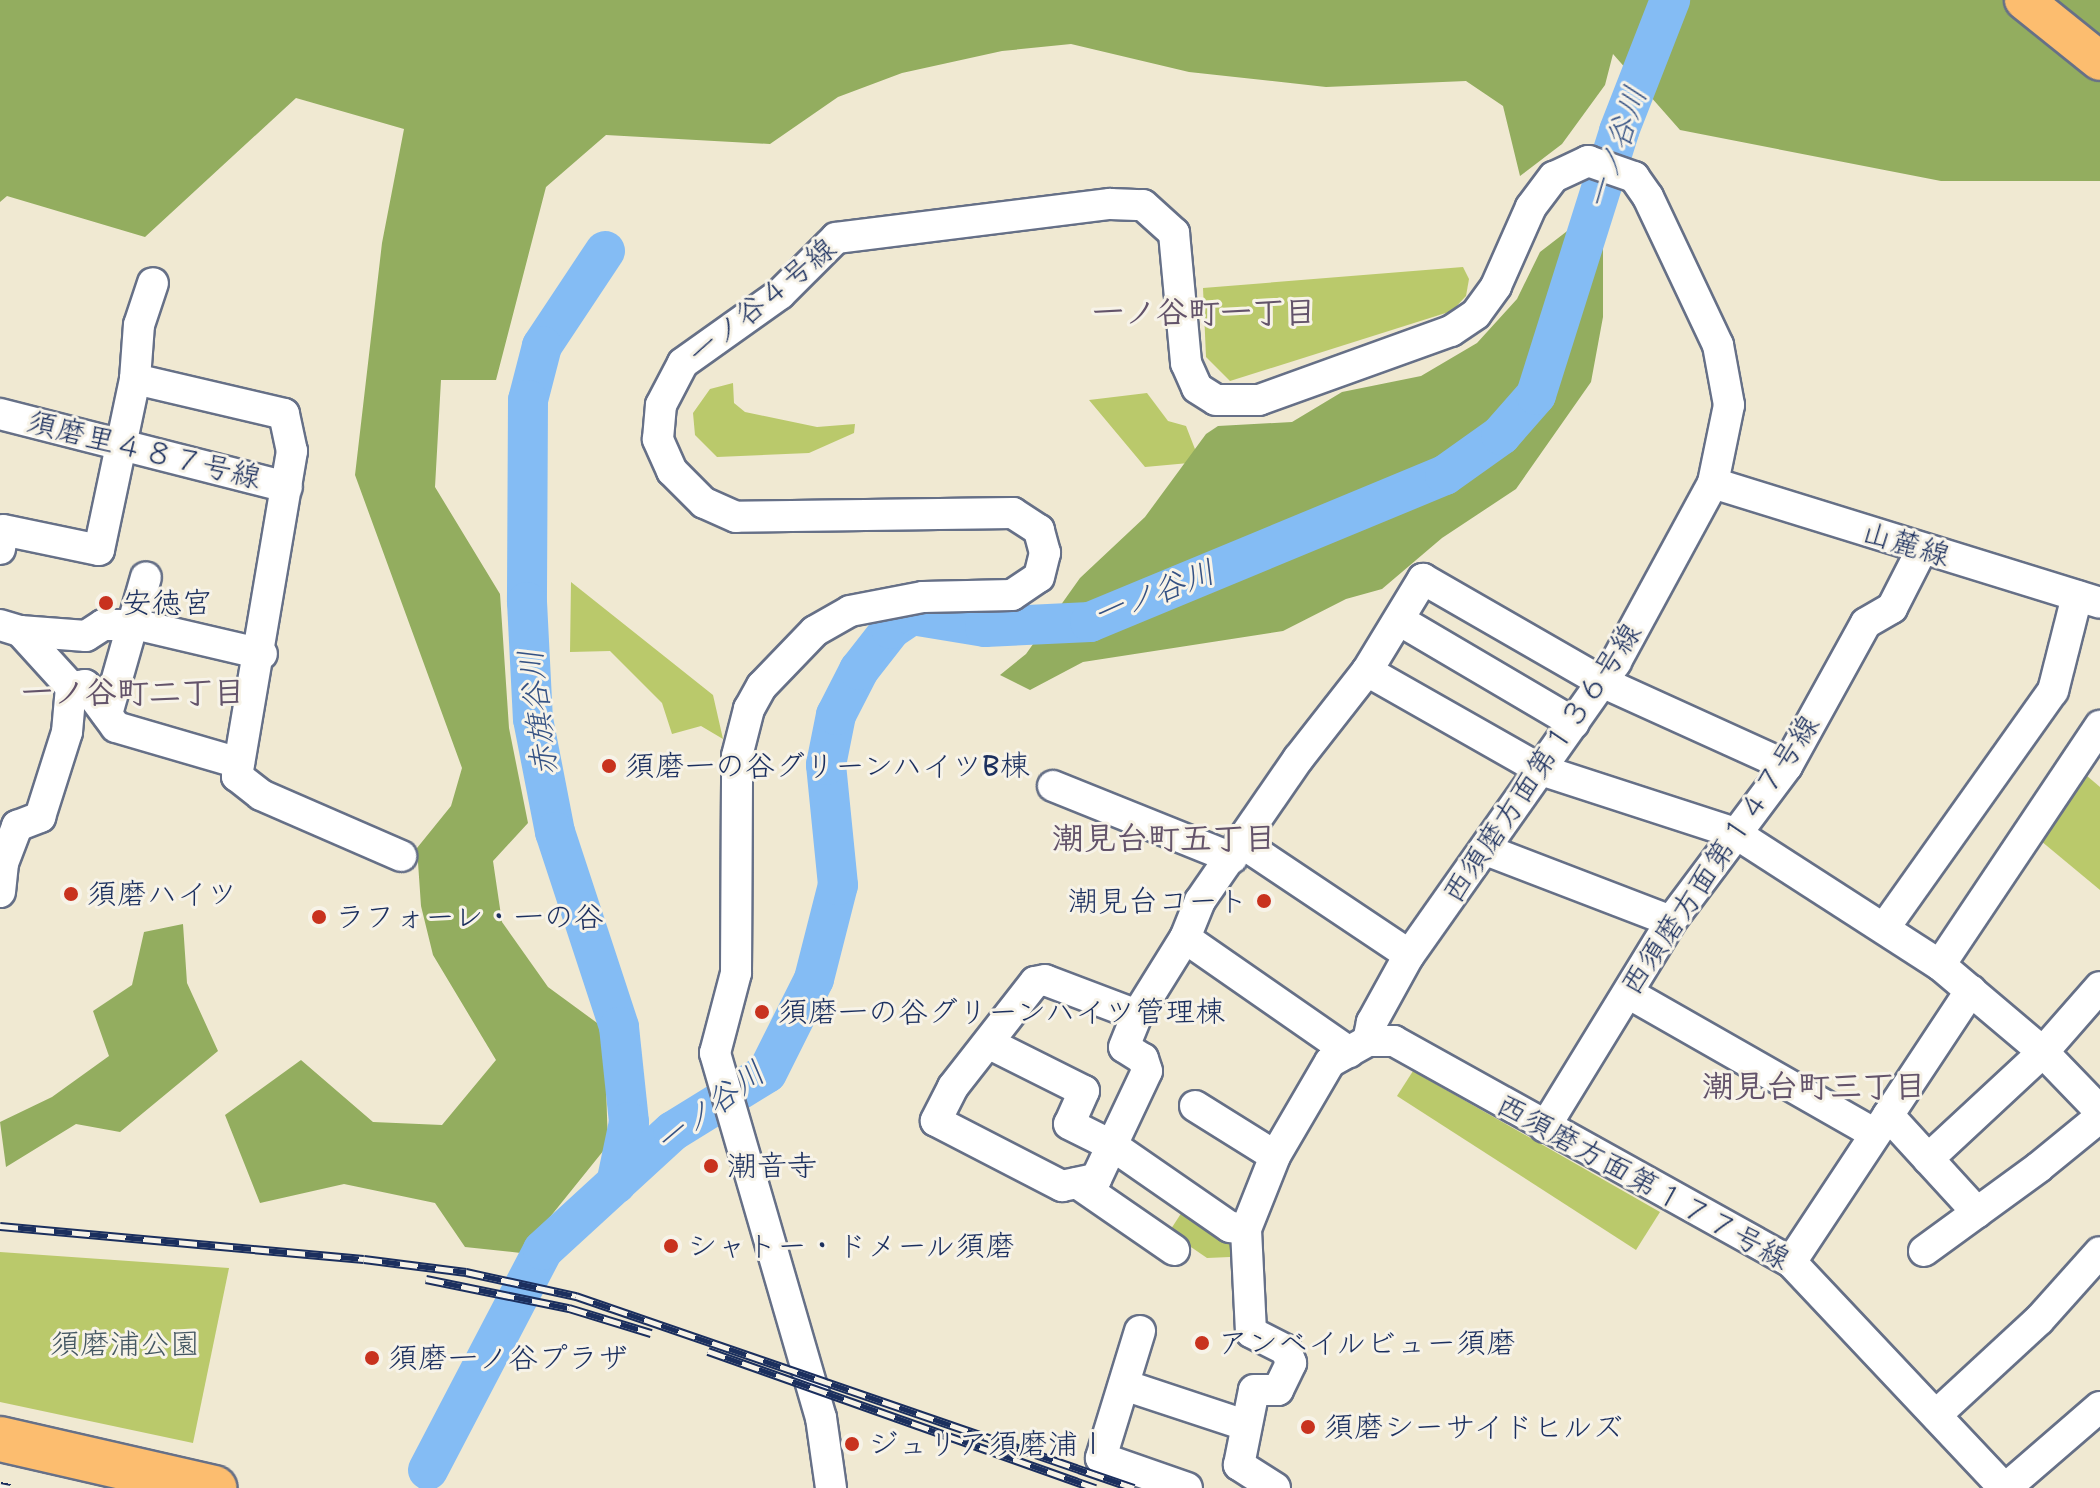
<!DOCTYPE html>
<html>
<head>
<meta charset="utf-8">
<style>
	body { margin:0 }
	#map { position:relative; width:2100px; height:1488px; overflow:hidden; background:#f0e9d2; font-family:"Shantell Sans","Klee One",sans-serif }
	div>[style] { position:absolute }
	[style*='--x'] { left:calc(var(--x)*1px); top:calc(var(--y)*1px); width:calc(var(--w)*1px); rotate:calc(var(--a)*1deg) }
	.green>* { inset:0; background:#bac96b }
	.forest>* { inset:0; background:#93ad5f }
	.river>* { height:40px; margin:-20px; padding:0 20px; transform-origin:20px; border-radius:20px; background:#84bcf4 }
	.roads { filter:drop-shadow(2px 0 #667087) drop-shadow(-2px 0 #667087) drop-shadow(0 2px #667087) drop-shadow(0 -2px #667087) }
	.minor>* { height:30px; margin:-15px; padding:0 15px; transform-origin:15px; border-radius:15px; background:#fff }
	.major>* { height:38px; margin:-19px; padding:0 19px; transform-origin:19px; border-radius:19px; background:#fcbd6f }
	.highway>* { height:44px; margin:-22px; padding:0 22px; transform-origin:22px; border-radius:22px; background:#fcbd6f }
	.rail>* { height:9px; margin-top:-4.5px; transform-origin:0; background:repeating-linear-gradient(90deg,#f7f3e8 0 18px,#1b2f5e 0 36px); box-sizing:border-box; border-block:2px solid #1b2f5e }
	.dots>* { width:22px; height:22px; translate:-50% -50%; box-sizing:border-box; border:4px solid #f7f3e8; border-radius:50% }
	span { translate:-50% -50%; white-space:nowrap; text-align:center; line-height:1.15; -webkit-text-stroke:6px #f7f3e8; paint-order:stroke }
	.street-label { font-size:30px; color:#1b2f5e }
	.poi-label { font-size:30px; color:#1b2f5e }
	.left { translate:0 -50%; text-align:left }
	.right { translate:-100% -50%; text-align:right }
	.park-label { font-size:30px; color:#435661 }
	.water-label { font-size:32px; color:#355284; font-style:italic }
	.neighbourhood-label { font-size:32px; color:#63536a; font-weight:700 }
</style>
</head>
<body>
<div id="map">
	<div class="green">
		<div style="clip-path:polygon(1463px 267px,1469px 279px,1466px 296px,1452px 311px,1230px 381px,1206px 357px,1203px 288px)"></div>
		<div style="clip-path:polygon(733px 383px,734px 403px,745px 412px,817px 427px,855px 424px,854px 433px,809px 453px,717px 457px,695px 435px,693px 413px,710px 389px)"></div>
		<div style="clip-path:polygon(1147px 393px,1168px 421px,1186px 426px,1200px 462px,1145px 467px,1089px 400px)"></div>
		<div style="clip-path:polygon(571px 582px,713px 695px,723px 739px,701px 726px,672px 734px,662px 703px,610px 651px,570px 652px)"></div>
		<div style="clip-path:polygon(2080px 770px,2100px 787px,2100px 890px,2035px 836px)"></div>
		<div style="clip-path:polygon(1413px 1071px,1660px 1212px,1636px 1250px,1397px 1096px)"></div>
		<div style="clip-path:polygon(1182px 1212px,1235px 1248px,1230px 1257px,1207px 1258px,1169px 1232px)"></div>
		<div style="clip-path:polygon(0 1252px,229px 1268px,193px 1443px,0 1402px)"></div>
	</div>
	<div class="forest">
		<div style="clip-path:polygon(0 0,2100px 0,2100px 181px,1941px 181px,1680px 130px,1613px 54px,1605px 85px,1562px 144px,1520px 176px,1503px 106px,1466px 81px,1326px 87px,1189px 72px,1071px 44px,1002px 51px,902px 73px,838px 97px,770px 144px,606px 135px,546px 187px,496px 380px,441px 380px,435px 487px,500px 594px,509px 728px,528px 823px,493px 861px,502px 922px,548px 987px,604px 1028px,608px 1145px,521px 1253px,465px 1247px,435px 1203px,344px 1184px,260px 1203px,225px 1115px,301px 1060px,373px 1122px,442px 1125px,496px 1060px,433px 955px,421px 906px,417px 848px,451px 806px,462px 768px,355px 475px,382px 243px,404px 129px,296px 98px,145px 237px,7px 196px,0 202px)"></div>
		<div style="clip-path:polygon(1575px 225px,1603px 240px,1603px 317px,1591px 382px,1516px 489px,1442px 538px,1382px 589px,1346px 599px,1283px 631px,1083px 662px,1030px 690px,1000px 675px,1026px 654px,1080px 578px,1145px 517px,1206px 434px,1218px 426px,1292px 422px,1342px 392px,1421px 376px,1477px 343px,1517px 299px,1540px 252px)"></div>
		<div style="clip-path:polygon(183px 924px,187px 983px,218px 1051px,120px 1132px,76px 1124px,6px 1167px,0 1122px,52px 1097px,109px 1056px,93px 1011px,132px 985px,144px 932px)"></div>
	</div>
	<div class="river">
		<div style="--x:605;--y:251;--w:114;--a:123.6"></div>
		<div style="--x:542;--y:346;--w:56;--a:104.5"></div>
		<div style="--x:528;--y:400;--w:202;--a:90.3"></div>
		<div style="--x:527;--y:602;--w:117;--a:87.1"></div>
		<div style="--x:533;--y:719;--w:115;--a:79"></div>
		<div style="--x:555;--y:832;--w:205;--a:71.8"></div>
		<div style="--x:619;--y:1027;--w:96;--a:84"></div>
		<div style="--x:629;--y:1122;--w:63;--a:101.8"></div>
		<div style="--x:428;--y:1470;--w:248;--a:-62.4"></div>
		<div style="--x:543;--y:1250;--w:176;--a:-42.5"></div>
		<div style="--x:673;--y:1131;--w:110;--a:-31.7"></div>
		<div style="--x:767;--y:1073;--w:105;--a:-63.4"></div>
		<div style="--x:814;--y:979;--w:97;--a:-75.7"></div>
		<div style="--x:838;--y:885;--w:121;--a:-95.7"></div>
		<div style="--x:826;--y:765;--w:51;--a:-78.7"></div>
		<div style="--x:836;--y:715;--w:51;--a:-62.9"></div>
		<div style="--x:859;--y:670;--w:52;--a:-52"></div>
		<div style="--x:891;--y:629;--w:25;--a:-34"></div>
		<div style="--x:912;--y:615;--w:74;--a:9.3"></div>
		<div style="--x:985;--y:627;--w:105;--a:-2.7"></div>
		<div style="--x:1090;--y:622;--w:384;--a:-22.5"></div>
		<div style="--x:1445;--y:475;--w:69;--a:-35.5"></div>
		<div style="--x:1501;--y:435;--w:53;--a:-48.8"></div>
		<div style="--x:1536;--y:395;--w:277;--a:-72.5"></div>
		<div style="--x:1619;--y:131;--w:141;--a:-68.7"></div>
	</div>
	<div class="roads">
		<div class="minor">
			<div style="--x:135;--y:379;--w:153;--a:13.2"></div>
			<div style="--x:284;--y:414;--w:38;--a:78"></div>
			<div style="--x:292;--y:451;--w:330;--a:99.6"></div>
			<div style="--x:237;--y:776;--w:31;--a:38"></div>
			<div style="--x:261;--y:795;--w:153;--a:23.5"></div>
			<div style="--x:0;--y:414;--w:296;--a:14.3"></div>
			<div style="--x:1713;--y:483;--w:405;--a:17.2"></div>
			<div style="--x:0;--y:549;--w:19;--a:-81"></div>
			<div style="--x:3;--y:530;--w:98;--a:11.8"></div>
			<div style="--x:99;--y:550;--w:175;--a:-78.1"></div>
			<div style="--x:135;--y:379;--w:54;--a:-85.8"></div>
			<div style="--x:139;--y:325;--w:44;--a:-71.6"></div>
			<div style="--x:1399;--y:620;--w:203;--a:30.5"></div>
			<div style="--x:0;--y:625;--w:21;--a:17"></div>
			<div style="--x:20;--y:631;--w:76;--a:47.7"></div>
			<div style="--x:71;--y:687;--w:14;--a:-8"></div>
			<div style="--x:85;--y:685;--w:52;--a:53.6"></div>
			<div style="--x:116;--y:727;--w:128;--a:16.3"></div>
			<div style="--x:147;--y:627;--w:118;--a:13.2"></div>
			<div style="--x:20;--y:631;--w:66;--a:4.3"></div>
			<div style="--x:86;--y:636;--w:20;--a:-33"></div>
			<div style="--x:103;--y:625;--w:29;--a:0"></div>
			<div style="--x:1367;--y:671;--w:200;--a:29.6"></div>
			<div style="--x:1541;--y:770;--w:204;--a:18"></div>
			<div style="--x:1735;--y:833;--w:244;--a:32.8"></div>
			<div style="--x:1940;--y:965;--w:135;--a:40.2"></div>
			<div style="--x:2043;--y:1052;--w:82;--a:46"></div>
			<div style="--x:107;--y:714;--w:142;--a:-74.1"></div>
			<div style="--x:1053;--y:786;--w:193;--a:21.9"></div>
			<div style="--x:1242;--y:843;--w:201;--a:33.8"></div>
			<div style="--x:1486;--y:850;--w:198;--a:21"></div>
			<div style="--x:0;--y:892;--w:29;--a:-84"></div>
			<div style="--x:3;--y:863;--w:40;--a:-69"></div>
			<div style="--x:17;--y:826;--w:25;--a:-21"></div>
			<div style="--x:40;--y:817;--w:89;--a:-72.4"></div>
			<div style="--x:67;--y:732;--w:45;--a:-84.9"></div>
			<div style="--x:1885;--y:927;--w:290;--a:-54.6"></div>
			<div style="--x:2053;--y:691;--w:98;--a:-75.8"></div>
			<div style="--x:1185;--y:938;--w:200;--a:34.8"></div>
			<div style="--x:1940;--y:965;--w:288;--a:-56.2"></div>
			<div style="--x:1628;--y:993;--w:284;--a:29.7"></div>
			<div style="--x:1137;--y:1015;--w:98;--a:-159.2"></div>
			<div style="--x:1045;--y:980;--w:10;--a:169"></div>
			<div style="--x:1035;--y:982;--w:133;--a:128"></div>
			<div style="--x:953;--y:1087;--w:38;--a:117"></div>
			<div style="--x:936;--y:1121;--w:142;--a:27.3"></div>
			<div style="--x:1062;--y:1186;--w:35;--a:-12"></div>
			<div style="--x:1096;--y:1179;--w:119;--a:-64.7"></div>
			<div style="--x:1147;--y:1071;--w:13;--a:-108"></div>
			<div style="--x:1143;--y:1059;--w:22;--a:-148"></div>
			<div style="--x:1124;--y:1047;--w:35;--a:-68"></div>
			<div style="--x:1137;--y:1015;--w:91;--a:-58.1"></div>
			<div style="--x:1185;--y:938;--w:40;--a:-68"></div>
			<div style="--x:1200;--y:901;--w:173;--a:-55.4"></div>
			<div style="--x:1298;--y:759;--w:112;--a:-51.9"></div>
			<div style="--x:1367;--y:671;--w:108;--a:-58.7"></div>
			<div style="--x:1423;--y:579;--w:207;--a:29.9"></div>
			<div style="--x:1602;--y:682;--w:203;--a:24.4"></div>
			<div style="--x:990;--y:1044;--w:105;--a:26.6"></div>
			<div style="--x:1084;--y:1091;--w:36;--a:114"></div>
			<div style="--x:1069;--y:1124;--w:49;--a:26.6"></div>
			<div style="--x:1113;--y:1146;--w:142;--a:34.7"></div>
			<div style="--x:1230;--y:1227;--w:16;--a:7"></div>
			<div style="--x:1195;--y:1106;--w:94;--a:32"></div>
			<div style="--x:1888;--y:1115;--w:132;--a:47.5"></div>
			<div style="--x:1545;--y:1127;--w:241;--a:-58.5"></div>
			<div style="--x:1671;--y:921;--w:194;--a:-53.2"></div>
			<div style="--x:1787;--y:766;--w:163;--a:-61.1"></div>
			<div style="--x:1866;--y:623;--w:30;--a:-30"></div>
			<div style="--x:1892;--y:608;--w:66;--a:-63"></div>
			<div style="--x:1928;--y:1159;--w:157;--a:-42.9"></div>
			<div style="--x:2043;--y:1052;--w:86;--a:-48.8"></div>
			<div style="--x:1077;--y:1183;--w:118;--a:34.6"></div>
			<div style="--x:1924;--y:1251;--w:142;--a:-36.1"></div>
			<div style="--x:2039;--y:1167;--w:71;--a:-39.3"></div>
			<div style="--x:2094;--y:1122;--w:16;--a:-68"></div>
			<div style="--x:1791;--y:1262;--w:326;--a:-56.5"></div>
			<div style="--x:1140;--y:1331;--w:133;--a:107.1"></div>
			<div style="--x:1101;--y:1458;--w:91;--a:19.2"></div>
			<div style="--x:1124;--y:1385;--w:127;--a:18.3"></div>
			<div style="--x:1936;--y:1415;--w:140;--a:-42.7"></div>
			<div style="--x:2039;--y:1320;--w:91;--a:-48.1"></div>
			<div style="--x:831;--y:1488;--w:71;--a:-98.1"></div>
			<div style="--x:821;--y:1418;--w:380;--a:-106.2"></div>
			<div style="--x:715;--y:1053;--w:83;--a:-75.3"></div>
			<div style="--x:736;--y:973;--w:217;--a:-89.7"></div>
			<div style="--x:737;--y:756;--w:49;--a:-75.7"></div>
			<div style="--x:749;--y:709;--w:26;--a:-61"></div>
			<div style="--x:762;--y:686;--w:76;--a:-46.1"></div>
			<div style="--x:815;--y:631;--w:40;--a:-29.7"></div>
			<div style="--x:850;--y:611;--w:74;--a:-10.9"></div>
			<div style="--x:923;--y:597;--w:89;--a:-1.3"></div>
			<div style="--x:1012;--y:595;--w:32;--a:-34"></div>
			<div style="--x:1039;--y:577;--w:25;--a:-76"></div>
			<div style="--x:1045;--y:553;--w:24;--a:-105"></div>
			<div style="--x:1039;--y:530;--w:31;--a:-147"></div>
			<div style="--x:1013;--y:513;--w:277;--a:179.2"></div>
			<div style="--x:736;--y:517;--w:35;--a:-156"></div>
			<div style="--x:704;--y:503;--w:45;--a:-135"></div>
			<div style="--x:672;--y:471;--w:35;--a:-114"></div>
			<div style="--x:658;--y:439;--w:34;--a:-85"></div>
			<div style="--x:661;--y:405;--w:47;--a:-62.4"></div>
			<div style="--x:683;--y:363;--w:119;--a:-35.4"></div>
			<div style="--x:780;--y:294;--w:79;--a:-45"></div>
			<div style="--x:836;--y:238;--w:276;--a:-7.1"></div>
			<div style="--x:1110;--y:204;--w:33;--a:2"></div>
			<div style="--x:1143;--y:205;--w:42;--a:42.1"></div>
			<div style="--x:1174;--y:233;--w:131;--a:84.7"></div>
			<div style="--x:1186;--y:363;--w:27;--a:66"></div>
			<div style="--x:1197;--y:388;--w:22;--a:32"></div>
			<div style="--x:1216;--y:400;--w:43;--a:0"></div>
			<div style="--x:1259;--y:400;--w:204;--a:-19.8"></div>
			<div style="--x:1451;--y:331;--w:30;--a:-34"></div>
			<div style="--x:1476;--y:314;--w:34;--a:-54"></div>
			<div style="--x:1496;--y:286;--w:86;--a:-66.1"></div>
			<div style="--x:1531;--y:207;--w:38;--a:-53"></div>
			<div style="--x:1554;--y:177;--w:38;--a:-25"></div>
			<div style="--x:1588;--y:161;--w:49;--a:19.2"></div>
			<div style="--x:1634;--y:177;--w:24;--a:55"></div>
			<div style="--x:1648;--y:197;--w:164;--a:64.7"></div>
			<div style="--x:1718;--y:345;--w:61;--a:79.6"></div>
			<div style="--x:1729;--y:405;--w:80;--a:101.6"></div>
			<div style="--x:1713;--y:483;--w:204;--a:118.5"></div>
			<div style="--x:1616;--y:662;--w:359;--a:125.2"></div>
			<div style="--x:1409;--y:955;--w:77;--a:118.9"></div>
			<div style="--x:1372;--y:1022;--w:19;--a:102"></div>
			<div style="--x:1275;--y:1488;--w:43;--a:-147.4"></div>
			<div style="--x:1239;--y:1465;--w:76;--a:-78.7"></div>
			<div style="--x:1254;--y:1390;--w:24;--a:0"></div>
			<div style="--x:1278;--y:1390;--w:30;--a:-64"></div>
			<div style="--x:1291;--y:1363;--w:14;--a:-111"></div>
			<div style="--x:1286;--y:1350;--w:39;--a:-153"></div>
			<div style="--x:1251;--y:1332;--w:103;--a:-92.8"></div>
			<div style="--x:1246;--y:1229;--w:79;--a:-68.3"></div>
			<div style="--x:1275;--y:1156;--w:109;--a:-59.7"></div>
			<div style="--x:1330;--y:1062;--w:43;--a:-28.9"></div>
			<div style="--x:1368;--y:1041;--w:26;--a:0"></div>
			<div style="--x:1394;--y:1041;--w:454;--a:29.1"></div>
			<div style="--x:1791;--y:1262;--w:311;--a:46.7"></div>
			<div style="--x:2006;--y:1488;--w:124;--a:-40.8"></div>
		</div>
		<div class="major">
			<div style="--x:2024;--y:0;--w:97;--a:38.8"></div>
		</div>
		<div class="highway">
			<div style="--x:0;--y:1439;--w:220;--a:12.9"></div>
		</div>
	</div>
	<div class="rail">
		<div style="--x:0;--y:1226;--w:365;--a:5.2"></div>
		<div style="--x:364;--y:1259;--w:103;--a:7.3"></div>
		<div style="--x:466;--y:1272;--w:113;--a:12.3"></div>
		<div style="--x:576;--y:1296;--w:590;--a:18.99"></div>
		<div style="--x:426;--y:1279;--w:146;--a:11.5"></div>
		<div style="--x:569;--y:1308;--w:86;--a:17"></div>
		<div style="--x:708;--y:1351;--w:411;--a:19.5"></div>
		<div style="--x:0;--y:1486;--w:10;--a:11"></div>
	</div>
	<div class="dots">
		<div style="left:106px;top:603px;background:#c8321e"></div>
		<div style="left:609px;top:766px;background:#c8321e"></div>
		<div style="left:71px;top:894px;background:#c8321e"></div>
		<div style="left:1264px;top:901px;background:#c8321e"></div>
		<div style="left:319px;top:917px;background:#c8321e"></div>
		<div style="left:762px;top:1012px;background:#c8321e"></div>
		<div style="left:711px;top:1166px;background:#c8321e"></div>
		<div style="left:671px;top:1246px;background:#c8321e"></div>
		<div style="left:1202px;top:1343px;background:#c8321e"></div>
		<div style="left:372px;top:1358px;background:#c8321e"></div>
		<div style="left:1308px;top:1427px;background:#c8321e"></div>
		<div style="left:852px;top:1444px;background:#c8321e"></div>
	</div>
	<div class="street-label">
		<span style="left:762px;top:301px;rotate:-39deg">一ノ谷４号線</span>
		<span style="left:144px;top:450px;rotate:14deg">須磨里４８７号線</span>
		<span style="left:1906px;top:544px;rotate:17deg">山麓線</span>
		<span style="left:1542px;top:763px;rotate:-56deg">西須磨方面第１３６号線</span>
		<span style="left:1720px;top:855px;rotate:-56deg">西須磨方面第１４７号線</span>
		<span style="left:1643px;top:1182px;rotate:29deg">西須磨方面第１７７号線</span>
	</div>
	<div class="poi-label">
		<span class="left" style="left:122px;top:603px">安徳宮</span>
		<span class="left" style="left:625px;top:766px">須磨一の谷グリーンハイツB棟</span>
		<span class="left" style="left:87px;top:894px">須磨ハイツ</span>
		<span class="right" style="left:1248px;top:901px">潮見台コート</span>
		<span class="left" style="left:335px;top:917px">ラフォーレ・一の谷</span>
		<span class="left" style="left:778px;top:1012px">須磨一の谷グリーンハイツ管理棟</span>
		<span class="left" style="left:727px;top:1166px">潮音寺</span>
		<span class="left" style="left:687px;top:1246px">シャトー・ドメール須磨</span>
		<span class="left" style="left:1218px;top:1343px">アンベイルビュー須磨</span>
		<span class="left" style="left:388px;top:1358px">須磨一ノ谷プラザ</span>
		<span class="left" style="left:1324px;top:1427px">須磨シーサイドヒルズ</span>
		<span class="left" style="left:868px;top:1444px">ジュリア須磨浦Ⅰ</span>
	</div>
	<div class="park-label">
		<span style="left:125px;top:1344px">須磨浦公園</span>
	</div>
	<div class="water-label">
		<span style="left:1616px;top:148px;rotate:-71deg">一ノ谷川</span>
		<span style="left:1154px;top:593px;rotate:-21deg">一ノ谷川</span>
		<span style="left:538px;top:713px;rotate:-97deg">赤旗谷川</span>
		<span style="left:710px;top:1107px;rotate:-37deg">一ノ谷川</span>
	</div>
	<div class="neighbourhood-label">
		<span style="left:1204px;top:312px">一ノ谷町一丁目</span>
		<span style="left:133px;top:692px">一ノ谷町二丁目</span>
		<span style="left:1164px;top:838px">潮見台町五丁目</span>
		<span style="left:1814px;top:1086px">潮見台町三丁目</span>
	</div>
</div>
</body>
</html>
